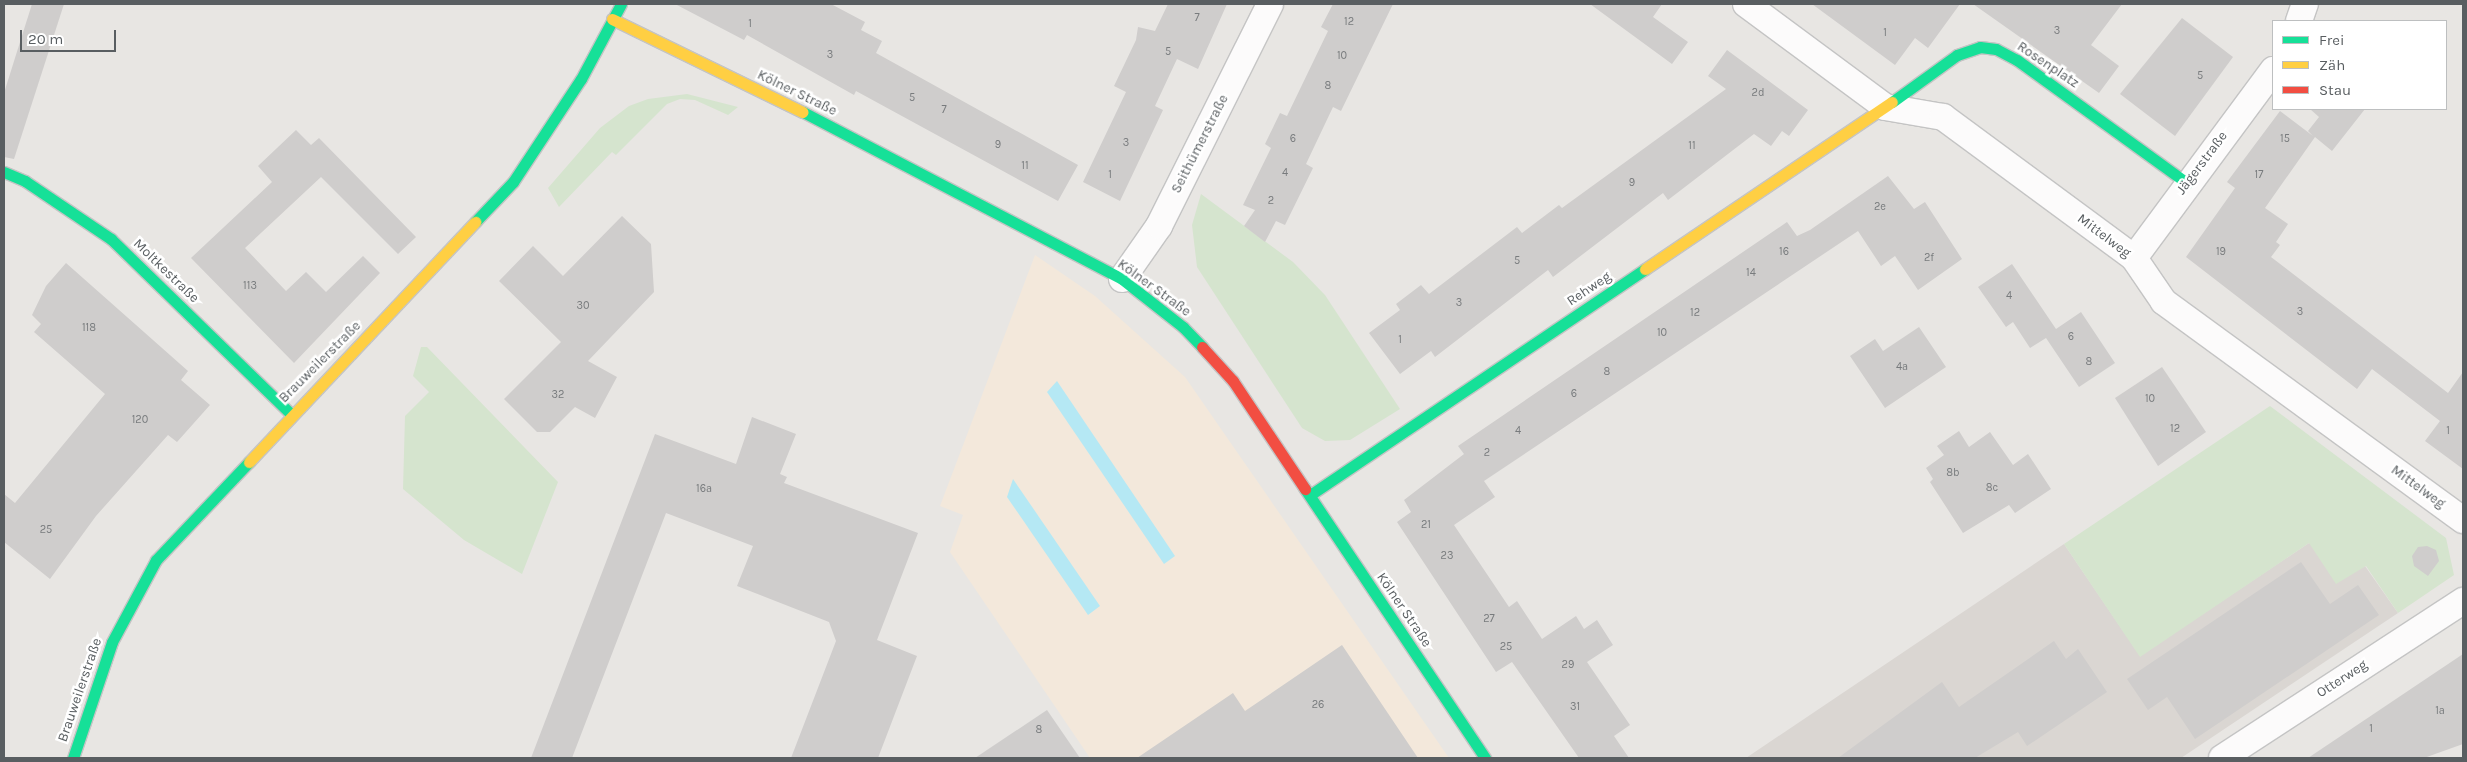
<!DOCTYPE html>
<html>
<head>
<meta charset="utf-8">
<style>
	body { margin:0 }
	#map { position:relative; width:2467px; height:762px; overflow:hidden; background:#e8e6e3; font-family:Karla,sans-serif }
	div>[style] { position:absolute }
	[style*='--x'] { left:calc(var(--x)*1px); top:calc(var(--y)*1px); width:calc(var(--w)*1px); rotate:calc(var(--a)*1deg) }
	.commercial>* { inset:0; background:#f3e8db }
	.education>* { inset:0; background:#dad6d2 }
	.green>* { inset:0; background:#d5e4ce }
	.water>* { inset:0; background:#b5e8f4 }
	.building>* { inset:0; background:#cfcdcc }
	.roads { filter:drop-shadow(1px 0 #c4c4c4) drop-shadow(-1px 0 #c4c4c4) drop-shadow(0 1px #c4c4c4) drop-shadow(0 -1px #c4c4c4) }
	.street>* { height:26px; margin:-13px; padding:0 13px; transform-origin:13px; border-radius:13px; background:#fcfbfb }
	.fast>* { height:11px; margin:-5.5px; padding:0 5.5px; transform-origin:5.5px; border-radius:5.5px; background:#16e098 }
	.slow>* { height:11px; margin:-5.5px; padding:0 5.5px; transform-origin:5.5px; border-radius:5.5px; background:#ffcf43 }
	.jam>* { height:11px; margin:-5.5px; padding:0 5.5px; transform-origin:5.5px; border-radius:5.5px; background:#f24e42 }
	span { translate:-50% -50%; white-space:nowrap; text-align:center; line-height:1.15; -webkit-text-stroke:5px #fff; paint-order:stroke }
	.number-label { font-size:11px; color:#787b7d }
	.number-label span { -webkit-text-stroke-width:0 }
	.street-label { font-size:14px; color:#595e61 }
	.frame { position:absolute; inset:0; border:5px solid #595e61; pointer-events:none }
	.legend { position:absolute; left:2272px; top:20px; width:175px; height:90px; box-sizing:border-box; background:#fff; border:1px solid #bdbfc0; margin:0; padding:6px 9px; list-style:none; font-size:15px; color:#595e61 }
	.legend li { display:flex; align-items:center; gap:10px; height:25px }
	.legend b { width:25px; border:1px solid #bdbfc0 }
	.scale { position:absolute; left:20px; top:30px; width:96px; height:22px; box-sizing:border-box; border:2px solid #595e61; border-top:0; padding-left:6px; font-size:15px; line-height:18px; white-space:nowrap; color:#595e61; -webkit-text-stroke:4px #fff; paint-order:stroke }
</style>
</head>
<body>
<div id="map">
	<div class="commercial">
		<div style="clip-path:polygon(1035px 255px,1095px 296px,1185px 377px,1449px 758px,1090px 758px,950px 552px,963px 515px,940px 506px)"></div>
	</div>
	<div class="education">
		<div style="clip-path:polygon(2309px 543px,2365px 566px,2398px 613px,2181px 758px,1746px 758px,2064px 544px,2140px 656px)"></div>
	</div>
	<div class="green">
		<div style="clip-path:polygon(687px 94px,738px 107px,728px 115px,695px 100px,680px 99px,667px 104px,616px 155px,612px 152px,559px 207px,548px 188px,600px 128px,629px 106px,648px 99px)"></div>
		<div style="clip-path:polygon(1201px 194px,1293px 262px,1325px 295px,1400px 409px,1350px 440px,1325px 441px,1302px 428px,1197px 267px,1192px 225px)"></div>
		<div style="clip-path:polygon(421px 347px,427px 347px,558px 482px,522px 574px,464px 540px,403px 489px,405px 416px,429px 392px,413px 376px)"></div>
		<div style="clip-path:polygon(2270px 406px,2446px 538px,2454px 575px,2398px 613px,2366px 566px,2336px 584px,2309px 543px,2140px 657px,2064px 544px)"></div>
	</div>
	<div class="water">
		<div style="clip-path:polygon(1057px 381px,1175px 556px,1164px 564px,1047px 392px)"></div>
		<div style="clip-path:polygon(1013px 479px,1100px 606px,1088px 615px,1007px 497px)"></div>
	</div>
	<div class="building">
		<div style="clip-path:polygon(32px 4px,64px 4px,14px 159px,4px 157px,4px 93px)"></div>
		<div style="clip-path:polygon(675px 4px,831px 4px,865px 22px,861px 30px,882px 41px,876px 53px,1078px 165px,1058px 201px,856px 91px,854px 95px,747px 35px,744px 40px)"></div>
		<div style="clip-path:polygon(1168px 4px,1227px 4px,1198px 69px,1177px 59px,1155px 106px,1163px 110px,1120px 201px,1083px 182px,1126px 92px,1114px 86px,1136px 40px,1138px 27px,1155px 31px)"></div>
		<div style="clip-path:polygon(1333px 4px,1393px 4px,1341px 111px,1333px 107px,1306px 164px,1313px 168px,1285px 225px,1276px 221px,1265px 242px,1244px 226px,1255px 210px,1243px 205px,1271px 148px,1265px 144px,1280px 113px,1287px 116px,1328px 31px,1321px 27px)"></div>
		<div style="clip-path:polygon(1590px 4px,1662px 4px,1653px 17px,1688px 42px,1672px 64px)"></div>
		<div style="clip-path:polygon(1812px 4px,1960px 4px,1928px 48px,1915px 38px,1895px 65px)"></div>
		<div style="clip-path:polygon(1973px 4px,2122px 4px,2091px 45px,2119px 66px,2099px 93px)"></div>
		<div style="clip-path:polygon(2182px 18px,2233px 57px,2175px 136px,2120px 94px)"></div>
		<div style="clip-path:polygon(1727px 50px,1808px 110px,1789px 136px,1782px 131px,1771px 146px,1754px 134px,1668px 200px,1663px 193px,1553px 277px,1548px 270px,1435px 357px,1431px 351px,1400px 374px,1369px 333px,1400px 310px,1396px 304px,1421px 285px,1429px 294px,1517px 227px,1522px 233px,1559px 205px,1562px 208px,1726px 89px,1708px 76px)"></div>
		<div style="clip-path:polygon(2310px 109px,2365px 109px,2332px 151px,2315px 137px,2265px 208px,2288px 224px,2276px 242px,2280px 245px,2271px 257px,2448px 393px,2463px 372px,2463px 469px,2425px 441px,2440px 421px,2372px 369px,2357px 389px,2186px 257px,2235px 188px,2227px 182px,2280px 111px,2313px 136px,2308px 131px,2319px 117px)"></div>
		<div style="clip-path:polygon(296px 130px,311px 145px,319px 138px,416px 237px,398px 254px,321px 177px,245px 248px,286px 291px,306px 272px,326px 292px,363px 256px,380px 273px,294px 363px,191px 258px,272px 182px,258px 166px)"></div>
		<div style="clip-path:polygon(1888px 176px,1914px 209px,1925px 202px,1962px 259px,1918px 290px,1895px 256px,1881px 266px,1858px 231px,1484px 481px,1495px 497px,1454px 525px,1509px 607px,1517px 601px,1542px 639px,1576px 616px,1584px 629px,1597px 620px,1613px 645px,1587px 662px,1630px 725px,1614px 736px,1629px 758px,1579px 758px,1512px 662px,1496px 672px,1397px 522px,1411px 512px,1404px 500px,1464px 454px,1458px 446px,1787px 222px,1797px 236px,1810px 230px)"></div>
		<div style="clip-path:polygon(622px 216px,651px 244px,654px 292px,588px 361px,617px 377px,595px 418px,575px 407px,550px 432px,537px 432px,504px 399px,561px 342px,499px 281px,533px 246px,563px 276px)"></div>
		<div style="clip-path:polygon(66px 263px,188px 371px,181px 380px,210px 405px,177px 442px,168px 435px,96px 516px,50px 579px,4px 542px,4px 494px,15px 503px,105px 394px,34px 332px,41px 324px,32px 315px,46px 286px)"></div>
		<div style="clip-path:polygon(2012px 264px,2056px 329px,2081px 312px,2115px 363px,2079px 387px,2046px 338px,2030px 348px,2013px 322px,2006px 327px,1978px 287px)"></div>
		<div style="clip-path:polygon(1919px 327px,1946px 367px,1885px 408px,1850px 356px,1875px 339px,1883px 351px)"></div>
		<div style="clip-path:polygon(2162px 367px,2206px 432px,2158px 466px,2115px 398px)"></div>
		<div style="clip-path:polygon(752px 417px,796px 434px,780px 474px,787px 477px,784px 483px,918px 533px,877px 640px,917px 656px,878px 758px,791px 758px,836px 641px,829px 622px,737px 586px,753px 546px,666px 513px,572px 758px,531px 758px,655px 434px,736px 464px)"></div>
		<div style="clip-path:polygon(1959px 431px,1969px 447px,1990px 432px,2013px 465px,2028px 454px,2051px 489px,2015px 513px,2009px 505px,1963px 533px,1930px 482px,1933px 479px,1926px 468px,1944px 455px,1937px 446px)"></div>
		<div style="clip-path:polygon(2427px 546px,2436px 550px,2439px 561px,2428px 576px,2414px 566px,2412px 556px,2418px 547px)"></div>
		<div style="clip-path:polygon(2301px 562px,2330px 604px,2358px 585px,2379px 615px,2195px 739px,2167px 697px,2148px 710px,2127px 679px)"></div>
		<div style="clip-path:polygon(2054px 641px,2066px 659px,2078px 649px,2107px 692px,2027px 746px,2018px 732px,1975px 758px,1838px 758px,1942px 682px,1959px 707px)"></div>
		<div style="clip-path:polygon(1342px 645px,1418px 758px,1137px 758px,1233px 693px,1245px 711px)"></div>
		<div style="clip-path:polygon(2463px 654px,2463px 744px,2424px 758px,2308px 758px)"></div>
		<div style="clip-path:polygon(1047px 710px,1080px 758px,975px 758px)"></div>
	</div>
	<div class="roads">
		<div class="street">
			<div style="--x:1746;--y:4;--w:173;--a:36.5"></div>
			<div style="--x:1885;--y:107;--w:59;--a:9.8"></div>
			<div style="--x:1943;--y:117;--w:237;--a:36.4"></div>
			<div style="--x:2134;--y:258;--w:53;--a:55.7"></div>
			<div style="--x:2164;--y:302;--w:370;--a:36.1"></div>
			<div style="--x:2299;--y:21;--w:18;--a:-71"></div>
			<div style="--x:2134;--y:258;--w:234;--a:-53.5"></div>
			<div style="--x:1122;--y:279;--w:65;--a:-55.1"></div>
			<div style="--x:1159;--y:226;--w:248;--a:-63.4"></div>
			<div style="--x:2222;--y:758;--w:288;--a:-33.1"></div>
		</div>
		<div class="fast">
			<div style="--x:1892;--y:102;--w:80;--a:-35.9"></div>
			<div style="--x:1957;--y:55;--w:24;--a:-19"></div>
			<div style="--x:1980;--y:47;--w:16;--a:7"></div>
			<div style="--x:1996;--y:49;--w:24;--a:28"></div>
			<div style="--x:2017;--y:60;--w:210;--a:35.9"></div>
			<div style="--x:803;--y:112;--w:360;--a:27.6"></div>
			<div style="--x:1122;--y:279;--w:78;--a:38.2"></div>
			<div style="--x:1183;--y:327;--w:28;--a:46"></div>
			<div style="--x:4;--y:172;--w:23;--a:23"></div>
			<div style="--x:25;--y:181;--w:104;--a:34"></div>
			<div style="--x:111;--y:239;--w:251;--a:44.2"></div>
			<div style="--x:475;--y:222;--w:55;--a:-46.5"></div>
			<div style="--x:513;--y:182;--w:123;--a:-56.6"></div>
			<div style="--x:581;--y:79;--w:85;--a:-61.9"></div>
			<div style="--x:1305;--y:489;--w:324;--a:56.2"></div>
			<div style="--x:1310;--y:495;--w:404;--a:-34"></div>
			<div style="--x:73;--y:758;--w:122;--a:-71.4"></div>
			<div style="--x:112;--y:642;--w:93;--a:-61.8"></div>
			<div style="--x:156;--y:560;--w:135;--a:-46.5"></div>
		</div>
		<div class="slow">
			<div style="--x:612;--y:19;--w:212;--a:26"></div>
			<div style="--x:1645;--y:269;--w:298;--a:-34.1"></div>
			<div style="--x:249;--y:462;--w:330;--a:-46.7"></div>
		</div>
		<div class="jam">
			<div style="--x:1202;--y:347;--w:46;--a:47.6"></div>
			<div style="--x:1233;--y:381;--w:130;--a:56.3"></div>
		</div>
	</div>
	<div class="number-label">
		<span style="left:1197px;top:18px">7</span>
		<span style="left:1349px;top:22px">12</span>
		<span style="left:750px;top:24px">1</span>
		<span style="left:2057px;top:31px">3</span>
		<span style="left:1885px;top:33px">1</span>
		<span style="left:1168px;top:52px">5</span>
		<span style="left:830px;top:55px">3</span>
		<span style="left:1342px;top:56px">10</span>
		<span style="left:2200px;top:76px">5</span>
		<span style="left:1328px;top:86px">8</span>
		<span style="left:1758px;top:93px">2d</span>
		<span style="left:912px;top:98px">5</span>
		<span style="left:944px;top:110px">7</span>
		<span style="left:1293px;top:139px">6</span>
		<span style="left:2285px;top:139px">15</span>
		<span style="left:1126px;top:143px">3</span>
		<span style="left:998px;top:145px">9</span>
		<span style="left:1692px;top:146px">11</span>
		<span style="left:1025px;top:166px">11</span>
		<span style="left:1285px;top:173px">4</span>
		<span style="left:1110px;top:175px">1</span>
		<span style="left:2259px;top:175px">17</span>
		<span style="left:1632px;top:183px">9</span>
		<span style="left:1271px;top:201px">2</span>
		<span style="left:1880px;top:207px">2e</span>
		<span style="left:1784px;top:252px">16</span>
		<span style="left:2221px;top:252px">19</span>
		<span style="left:1929px;top:258px">2f</span>
		<span style="left:1517px;top:261px">5</span>
		<span style="left:1751px;top:273px">14</span>
		<span style="left:250px;top:286px">113</span>
		<span style="left:2009px;top:296px">4</span>
		<span style="left:1459px;top:303px">3</span>
		<span style="left:583px;top:306px">30</span>
		<span style="left:2300px;top:312px">3</span>
		<span style="left:1695px;top:313px">12</span>
		<span style="left:89px;top:328px">118</span>
		<span style="left:1662px;top:333px">10</span>
		<span style="left:2071px;top:337px">6</span>
		<span style="left:1400px;top:340px">1</span>
		<span style="left:2089px;top:362px">8</span>
		<span style="left:1902px;top:367px">4a</span>
		<span style="left:1607px;top:372px">8</span>
		<span style="left:1574px;top:394px">6</span>
		<span style="left:558px;top:395px">32</span>
		<span style="left:2150px;top:399px">10</span>
		<span style="left:140px;top:420px">120</span>
		<span style="left:2175px;top:429px">12</span>
		<span style="left:1518px;top:431px">4</span>
		<span style="left:2448px;top:431px">1</span>
		<span style="left:1487px;top:453px">2</span>
		<span style="left:1953px;top:473px">8b</span>
		<span style="left:1992px;top:488px">8c</span>
		<span style="left:704px;top:489px">16a</span>
		<span style="left:1426px;top:525px">21</span>
		<span style="left:46px;top:530px">25</span>
		<span style="left:1447px;top:556px">23</span>
		<span style="left:1489px;top:619px">27</span>
		<span style="left:1506px;top:647px">25</span>
		<span style="left:1568px;top:665px">29</span>
		<span style="left:1318px;top:705px">26</span>
		<span style="left:1575px;top:707px">31</span>
		<span style="left:2440px;top:711px">1a</span>
		<span style="left:2371px;top:729px">1</span>
		<span style="left:1039px;top:730px">8</span>
	</div>
	<div class="street-label">
		<span style="left:2048px;top:65px;rotate:34deg">Rosenplatz</span>
		<span style="left:797px;top:93px;rotate:26deg">Kölner Straße</span>
		<span style="left:1200px;top:144px;rotate:-63deg">Seithümerstraße</span>
		<span style="left:2202px;top:163px;rotate:-53deg">Jägerstraße</span>
		<span style="left:2104px;top:236px;rotate:37deg">Mittelweg</span>
		<span style="left:166px;top:271px;rotate:44deg">Moltkestraße</span>
		<span style="left:1154px;top:288px;rotate:36deg">Kölner Straße</span>
		<span style="left:1589px;top:289px;rotate:-34deg">Rehweg</span>
		<span style="left:320px;top:362px;rotate:-45deg">Brauweilerstraße</span>
		<span style="left:2418px;top:487px;rotate:36deg">Mittelweg</span>
		<span style="left:1404px;top:610px;rotate:56deg">Kölner Straße</span>
		<span style="left:2342px;top:679px;rotate:-33deg">Otterweg</span>
		<span style="left:80px;top:690px;rotate:-71deg">Brauweilerstraße</span>
	</div>
	<div class="frame"></div>
	<ul class="legend">
	<li><b style="height:6px;background:#16e098"></b>Frei</li>
	<li><b style="height:6px;background:#ffcf43"></b>Zäh</li>
	<li><b style="height:6px;background:#f24e42"></b>Stau</li>
	</ul>
	<div class="scale">20 m</div>
</div>
</body>
</html>
